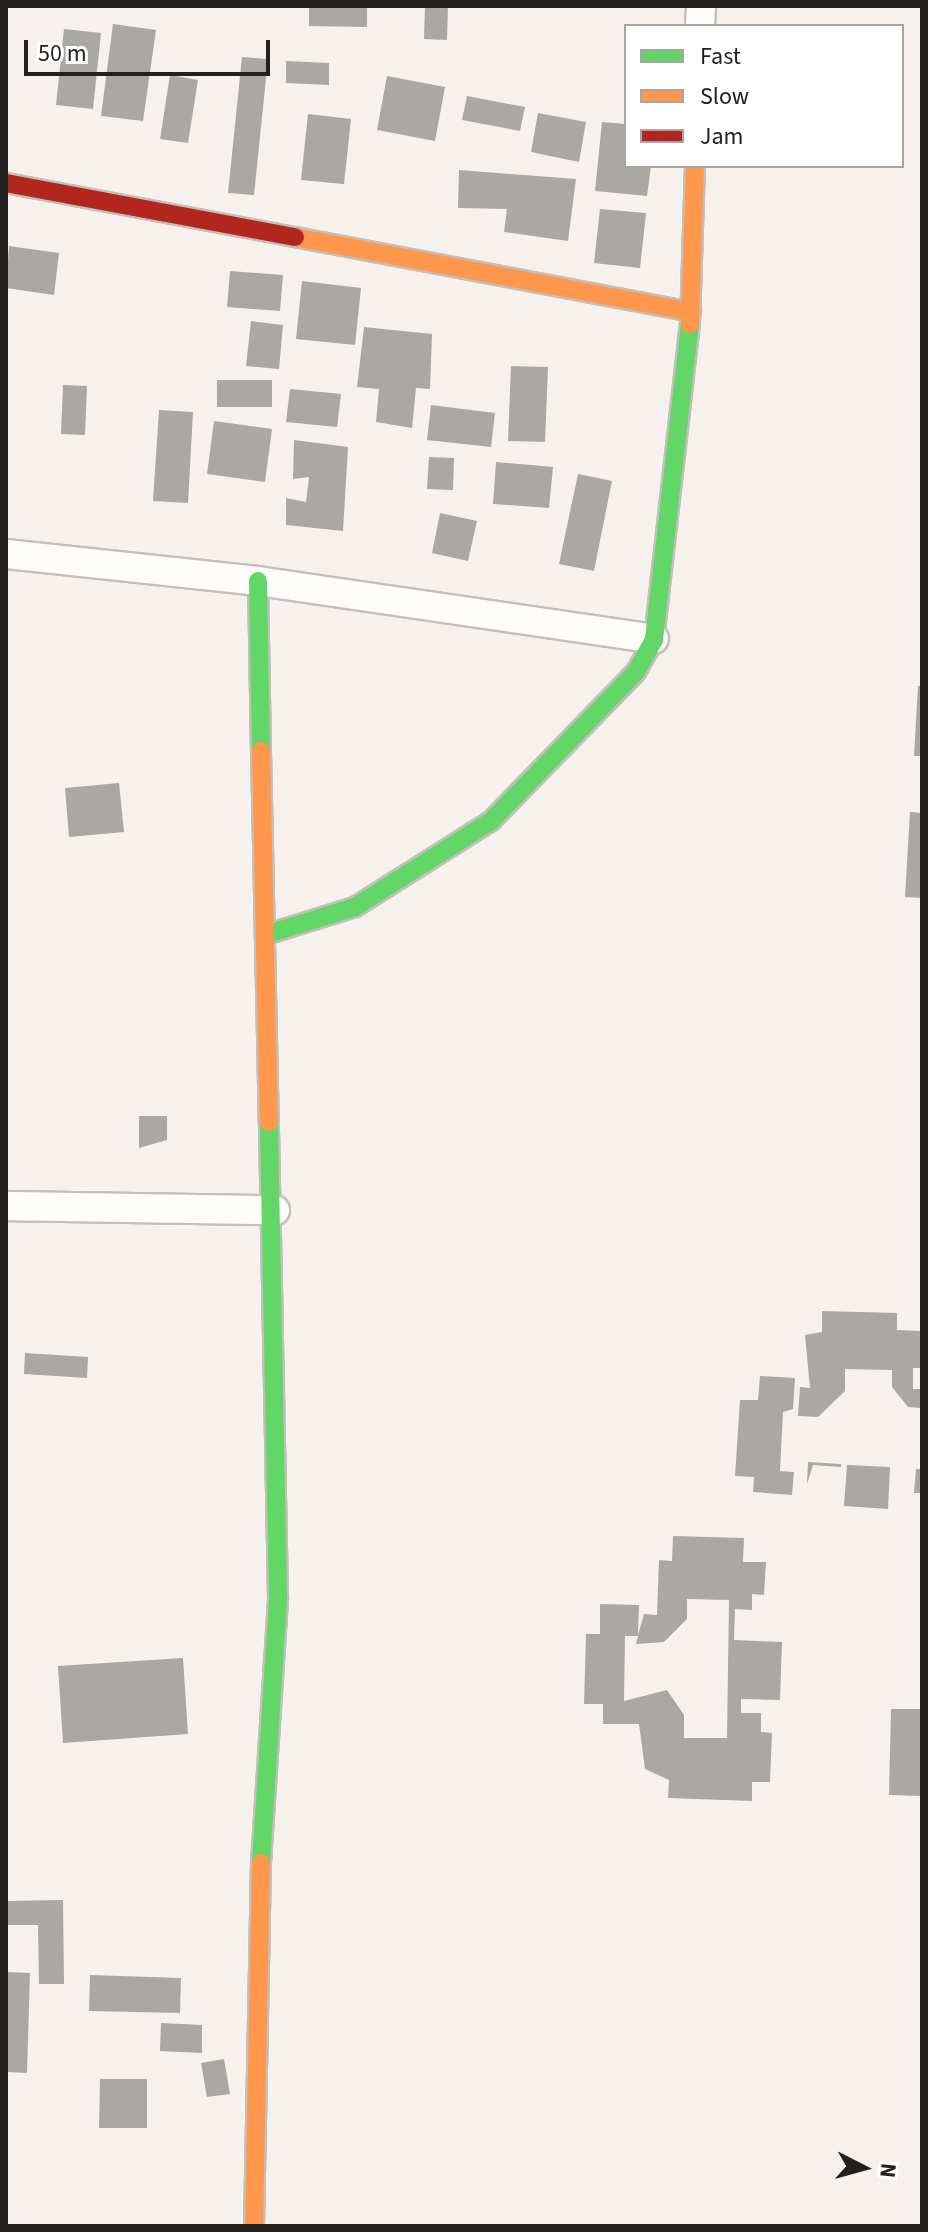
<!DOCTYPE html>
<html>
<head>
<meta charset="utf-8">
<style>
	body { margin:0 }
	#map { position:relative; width:928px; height:2232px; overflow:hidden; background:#f6f1ec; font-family:"Source Sans 3",sans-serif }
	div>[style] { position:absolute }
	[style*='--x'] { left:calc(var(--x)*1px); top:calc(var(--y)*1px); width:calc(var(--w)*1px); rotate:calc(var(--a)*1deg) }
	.building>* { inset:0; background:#aaa8a4 }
	.roads { filter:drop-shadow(2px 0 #c3c0bc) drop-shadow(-2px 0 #c3c0bc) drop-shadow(0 2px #c3c0bc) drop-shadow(0 -2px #c3c0bc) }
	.street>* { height:28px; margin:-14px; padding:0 14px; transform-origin:14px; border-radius:14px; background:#fefdfc }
	.fast>* { height:18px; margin:-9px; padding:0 9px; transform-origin:9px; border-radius:9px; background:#63d668 }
	.slow>* { height:18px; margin:-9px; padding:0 9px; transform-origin:9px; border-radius:9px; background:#ff974d }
	.jam>* { height:18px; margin:-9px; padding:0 9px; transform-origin:9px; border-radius:9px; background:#b3261e }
	span { translate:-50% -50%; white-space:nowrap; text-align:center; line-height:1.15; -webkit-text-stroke:6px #fff; paint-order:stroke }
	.frame { position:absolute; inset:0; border:8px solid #23201d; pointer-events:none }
	.legend { position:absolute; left:624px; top:24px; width:280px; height:144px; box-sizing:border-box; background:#fff; border:2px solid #a7a6a5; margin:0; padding:10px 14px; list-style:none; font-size:24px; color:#23201d }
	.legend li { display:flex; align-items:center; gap:16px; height:40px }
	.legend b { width:40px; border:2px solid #a7a6a5 }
	.north { position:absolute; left:824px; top:2128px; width:80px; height:80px; -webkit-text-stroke:6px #fff; paint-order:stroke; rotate:96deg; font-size:22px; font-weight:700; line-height:32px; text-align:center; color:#23201d }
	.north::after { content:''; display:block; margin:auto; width:28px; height:36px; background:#23201d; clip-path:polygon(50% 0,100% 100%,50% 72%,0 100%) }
	.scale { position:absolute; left:24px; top:40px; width:246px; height:36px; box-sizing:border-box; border:4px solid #23201d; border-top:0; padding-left:10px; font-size:24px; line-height:28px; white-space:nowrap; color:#23201d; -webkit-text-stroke:6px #fff; paint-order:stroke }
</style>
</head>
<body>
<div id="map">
	<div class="building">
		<div style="clip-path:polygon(309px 6px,367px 6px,367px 27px,309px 26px)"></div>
		<div style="clip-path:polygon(425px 6px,448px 6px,447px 40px,424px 39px)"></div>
		<div style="clip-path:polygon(113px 24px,156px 30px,143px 121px,101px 116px)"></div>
		<div style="clip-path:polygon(64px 29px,101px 33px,93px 109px,56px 105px)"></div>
		<div style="clip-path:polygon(242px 57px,268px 59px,254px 195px,228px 193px)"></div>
		<div style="clip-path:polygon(286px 61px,329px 63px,329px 85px,286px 83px)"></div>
		<div style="clip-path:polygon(170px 75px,198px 80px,188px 143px,160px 139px)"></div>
		<div style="clip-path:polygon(387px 76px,445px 87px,435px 141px,377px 130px)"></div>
		<div style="clip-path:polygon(467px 96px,525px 107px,520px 131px,462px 120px)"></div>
		<div style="clip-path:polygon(538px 113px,586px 122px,579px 162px,531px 152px)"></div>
		<div style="clip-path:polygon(308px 114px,351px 119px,344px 184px,301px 180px)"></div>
		<div style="clip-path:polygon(602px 122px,626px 124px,626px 166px,651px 166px,647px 196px,595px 191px)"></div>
		<div style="clip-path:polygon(459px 170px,576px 179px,568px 241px,504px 232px,507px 209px,458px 208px)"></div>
		<div style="clip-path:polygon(600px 209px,646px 213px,640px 268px,594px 263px)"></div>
		<div style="clip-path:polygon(9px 246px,59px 253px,54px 295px,6px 288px)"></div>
		<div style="clip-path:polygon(230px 271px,283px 275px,280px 311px,227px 307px)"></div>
		<div style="clip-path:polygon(302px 281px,361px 288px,355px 345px,296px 339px)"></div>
		<div style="clip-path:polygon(251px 321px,283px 325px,279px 369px,246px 366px)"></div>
		<div style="clip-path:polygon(364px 327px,432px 334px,430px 389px,416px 388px,412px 428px,376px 422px,379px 389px,357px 387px)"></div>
		<div style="clip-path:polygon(511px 366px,548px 367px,545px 442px,508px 441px)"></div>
		<div style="clip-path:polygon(217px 380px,272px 380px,272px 407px,217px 407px)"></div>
		<div style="clip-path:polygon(63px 385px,87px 386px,85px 435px,61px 434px)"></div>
		<div style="clip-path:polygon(290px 389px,341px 394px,337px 427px,286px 422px)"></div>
		<div style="clip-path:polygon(431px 405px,495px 413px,491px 447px,427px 440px)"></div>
		<div style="clip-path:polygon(159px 410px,193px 412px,188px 503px,153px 501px)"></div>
		<div style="clip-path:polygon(214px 421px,272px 429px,265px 482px,207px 474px)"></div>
		<div style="clip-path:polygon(294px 440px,348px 447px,343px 531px,286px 525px,286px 498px,306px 502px,309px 477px,293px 479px)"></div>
		<div style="clip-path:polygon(429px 457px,454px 458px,453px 490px,427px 489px)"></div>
		<div style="clip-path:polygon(496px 462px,553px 467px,549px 508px,493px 504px)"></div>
		<div style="clip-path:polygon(578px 474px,612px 481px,594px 571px,559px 564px)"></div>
		<div style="clip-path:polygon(440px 513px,477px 521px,468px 561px,432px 553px)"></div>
		<div style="clip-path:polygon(918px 686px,922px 686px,922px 756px,914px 756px)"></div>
		<div style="clip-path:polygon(119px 783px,124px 832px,69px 837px,65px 788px)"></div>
		<div style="clip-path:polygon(910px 812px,922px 813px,922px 898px,905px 897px)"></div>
		<div style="clip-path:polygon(139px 1116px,167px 1116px,167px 1140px,139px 1148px)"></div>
		<div style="clip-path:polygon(822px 1311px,897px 1313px,897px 1330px,922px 1331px,922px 1368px,913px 1368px,913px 1389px,922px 1389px,922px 1408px,908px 1407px,892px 1387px,892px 1370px,845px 1369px,845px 1391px,818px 1417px,798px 1416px,800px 1387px,810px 1388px,805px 1335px,822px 1332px)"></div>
		<div style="clip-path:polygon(25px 1353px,88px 1357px,87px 1378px,24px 1374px)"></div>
		<div style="clip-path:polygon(760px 1376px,795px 1378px,793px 1409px,783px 1412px,780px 1471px,794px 1472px,792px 1495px,753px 1492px,754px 1477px,735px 1476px,740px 1400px,758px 1400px)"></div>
		<div style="clip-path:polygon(808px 1462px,841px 1464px,841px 1467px,813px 1465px,807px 1484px)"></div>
		<div style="clip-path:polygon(847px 1465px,890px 1467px,888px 1509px,844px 1506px)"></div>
		<div style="clip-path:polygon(916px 1469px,922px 1469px,922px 1493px,914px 1493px)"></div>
		<div style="clip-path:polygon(evenodd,673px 1536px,744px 1538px,743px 1562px,766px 1562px,764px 1595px,752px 1594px,752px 1610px,735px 1609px,734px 1640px,782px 1642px,780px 1700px,741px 1699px,741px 1713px,761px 1713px,761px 1732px,772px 1733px,770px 1782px,752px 1782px,752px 1801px,668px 1798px,669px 1780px,645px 1769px,639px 1724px,603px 1724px,603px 1704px,584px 1704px,586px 1634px,600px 1634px,600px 1604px,639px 1605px,638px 1635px,644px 1614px,657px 1615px,659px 1560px,672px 1561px,673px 1536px,687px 1599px,729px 1600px,727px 1738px,684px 1738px,684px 1715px,667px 1690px,624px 1701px,625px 1636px,638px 1636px,636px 1644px,664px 1642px,687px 1619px,687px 1599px)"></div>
		<div style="clip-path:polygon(183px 1658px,188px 1734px,63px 1743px,58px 1666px)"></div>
		<div style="clip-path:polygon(891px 1709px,922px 1709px,922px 1796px,889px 1795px)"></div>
		<div style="clip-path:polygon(63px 1900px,64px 1984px,39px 1984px,38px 1925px,6px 1925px,6px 1901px)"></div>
		<div style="clip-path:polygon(6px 1972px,30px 1973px,27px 2073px,6px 2072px)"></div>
		<div style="clip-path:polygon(90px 1975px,181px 1978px,180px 2013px,89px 2011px)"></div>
		<div style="clip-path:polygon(161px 2023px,202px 2025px,202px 2053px,160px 2051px)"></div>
		<div style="clip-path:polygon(224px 2059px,230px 2094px,207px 2097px,201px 2063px)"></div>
		<div style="clip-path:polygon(100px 2079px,147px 2079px,147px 2128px,99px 2128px)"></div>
	</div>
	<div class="roads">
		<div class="street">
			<div style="--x:700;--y:26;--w:20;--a:-87"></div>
			<div style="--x:6;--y:554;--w:253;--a:6.1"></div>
			<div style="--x:258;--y:581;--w:400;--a:8.3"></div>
			<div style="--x:6;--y:1206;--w:269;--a:0.9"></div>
		</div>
		<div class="fast">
			<div style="--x:258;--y:581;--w:170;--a:89"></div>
			<div style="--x:265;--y:935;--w:94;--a:-17.3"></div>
			<div style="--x:355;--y:907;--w:161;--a:-32.3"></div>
			<div style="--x:491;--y:821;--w:208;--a:-45.8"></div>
			<div style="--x:636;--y:672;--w:38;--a:-61"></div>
			<div style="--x:654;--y:639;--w:317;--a:-83.5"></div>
			<div style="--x:261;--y:1863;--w:266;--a:-86.3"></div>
			<div style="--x:278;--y:1598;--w:476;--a:-91.1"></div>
		</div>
		<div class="slow">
			<div style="--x:295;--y:237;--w:403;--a:10.7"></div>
			<div style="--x:690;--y:324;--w:158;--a:-88.2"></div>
			<div style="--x:261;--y:751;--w:371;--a:88.8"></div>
			<div style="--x:254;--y:2226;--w:363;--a:-88.9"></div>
		</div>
		<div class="jam">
			<div style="--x:6;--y:183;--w:294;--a:10.6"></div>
		</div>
	</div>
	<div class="frame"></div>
	<ul class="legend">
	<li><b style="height:10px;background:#63d668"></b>Fast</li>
	<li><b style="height:10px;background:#ff974d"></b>Slow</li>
	<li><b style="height:10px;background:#b3261e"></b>Jam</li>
	</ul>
	<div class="north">N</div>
	<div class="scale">50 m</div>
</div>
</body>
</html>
